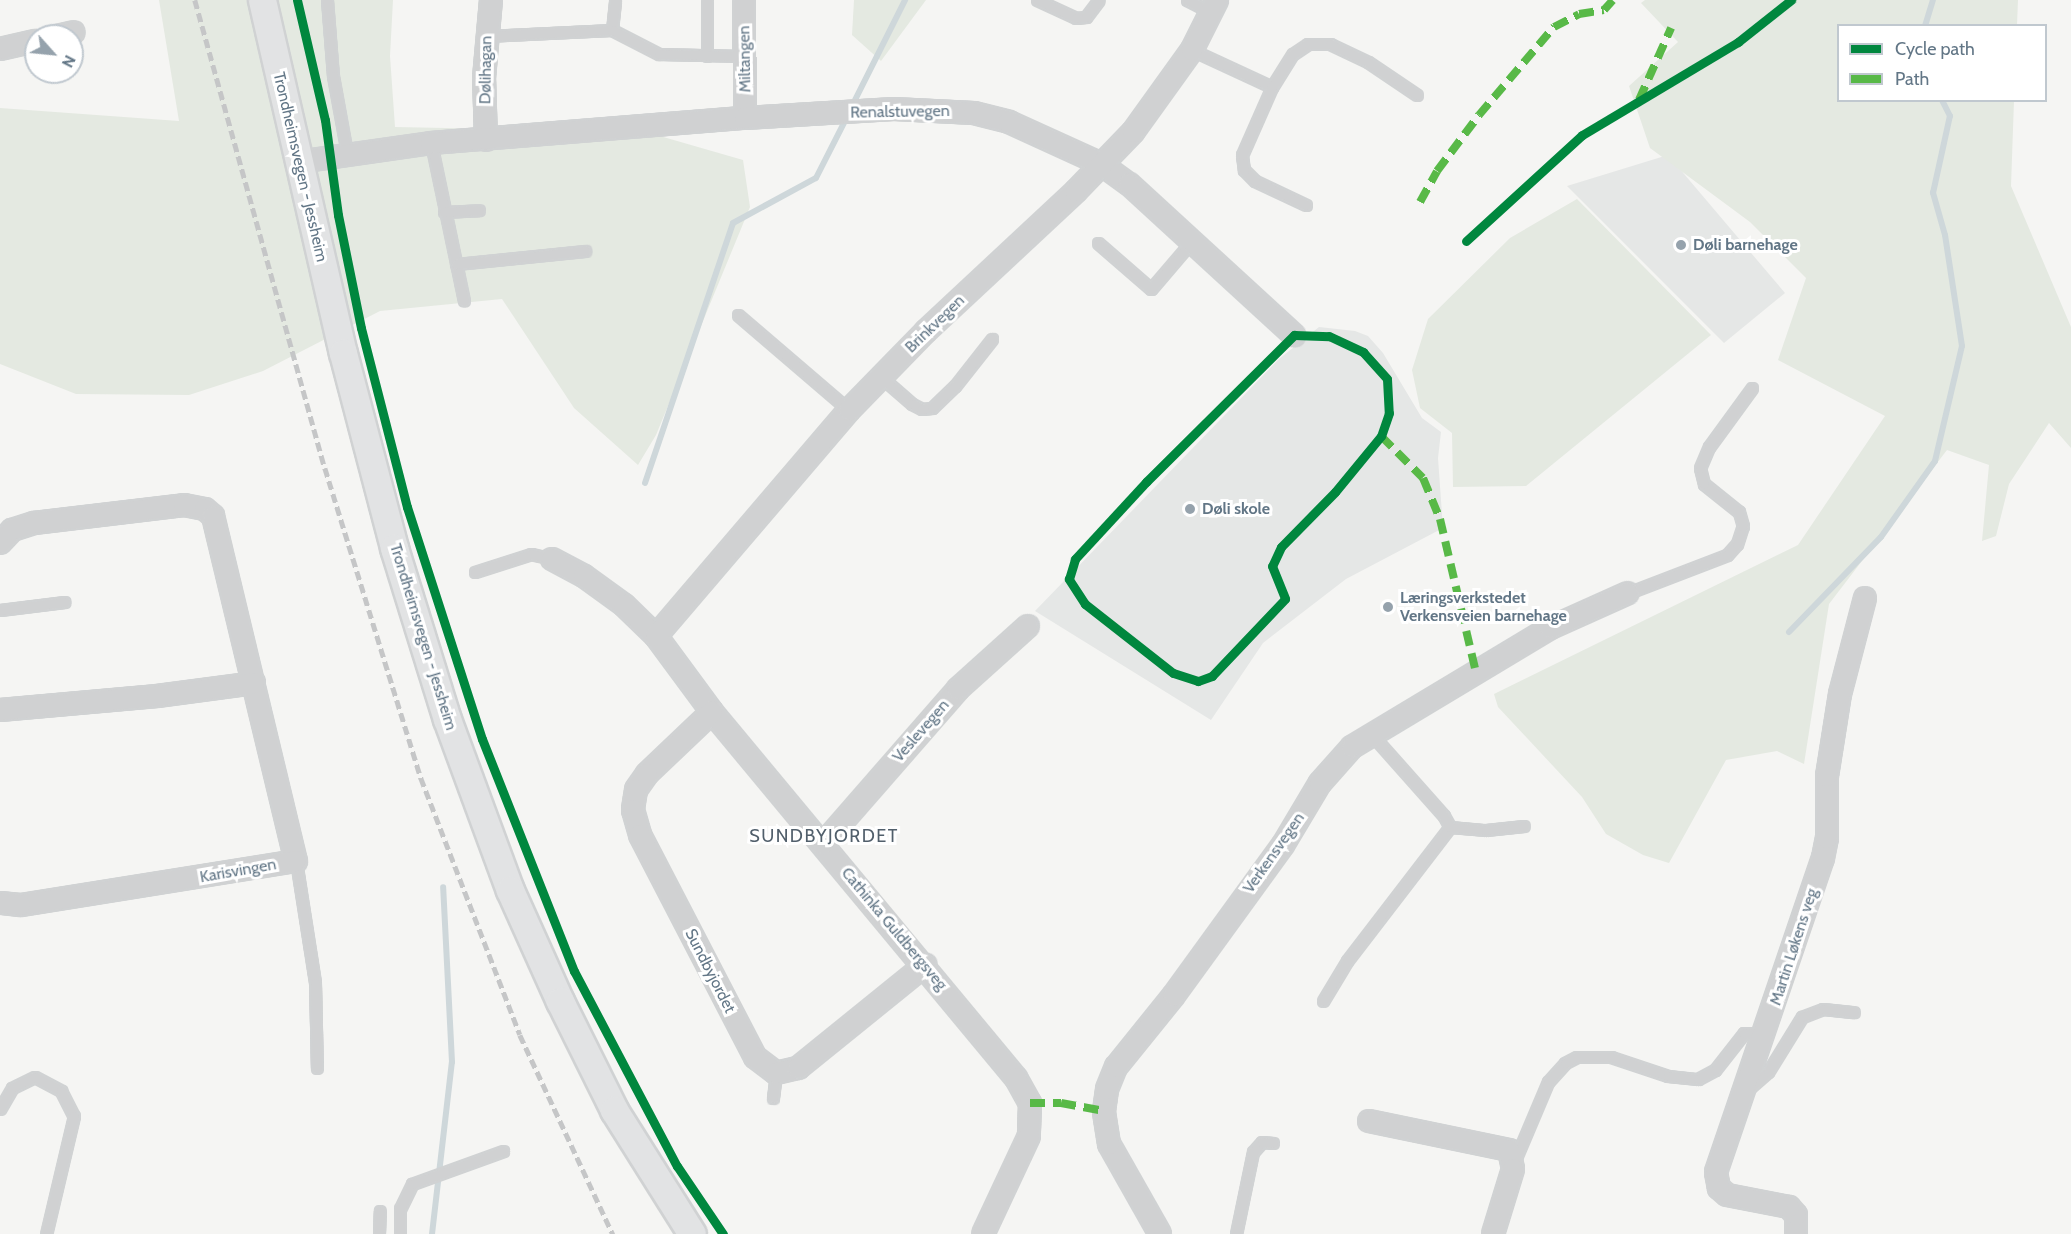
<!DOCTYPE html>
<html>
<head>
<meta charset="utf-8">
<style>
	body { margin:0 }
	#map { position:relative; width:2071px; height:1234px; overflow:hidden; background:#f5f5f3; font-family:Cabin,sans-serif }
	div>[style] { position:absolute }
	[style*='--x'] { left:calc(var(--x)*1px); top:calc(var(--y)*1px); width:calc(var(--w)*1px); rotate:calc(var(--a)*1deg) }
	.built>* { inset:0; background:#e5e7e6 }
	.green>* { inset:0; background:#e4e9e1 }
	.stream>* { height:6px; margin:-3px; padding:0 3px; transform-origin:3px; border-radius:3px; background:#ced7da }
	.roads { filter:drop-shadow(2px 0 #d0d2d3) drop-shadow(-2px 0 #d0d2d3) drop-shadow(0 2px #d0d2d3) drop-shadow(0 -2px #d0d2d3) }
	.service>* { height:9px; margin:-4.5px; padding:0 4.5px; transform-origin:4.5px; border-radius:4.5px; background:#d0d1d2 }
	.minor>* { height:20px; margin:-10px; padding:0 10px; transform-origin:10px; border-radius:10px; background:#d0d1d2 }
	.secondary>* { height:27px; margin:-13.5px; padding:0 13.5px; transform-origin:13.5px; border-radius:13.5px; background:#e2e3e4 }
	.rail>* { height:4.5px; margin-top:-2.25px; transform-origin:0; background:repeating-linear-gradient(90deg,#c5c6c7 0 9px,transparent 0 13.5px) }
	.quiet>* { height:8px; margin-top:-4px; transform-origin:0; background:repeating-linear-gradient(90deg,#58b947 0 15px,transparent 0 23px) }
	.cycleway>* { height:9px; margin:-4.5px; padding:0 4.5px; transform-origin:4.5px; border-radius:4.5px; background:#00873e }
	.dots>* { width:16px; height:16px; translate:-50% -50%; box-sizing:border-box; border:3px solid #fff; border-radius:50% }
	span { translate:-50% -50%; white-space:nowrap; text-align:center; line-height:1.15; -webkit-text-stroke:6px #fff; paint-order:stroke }
	.street-label { font-size:16px; color:#627686 }
	.poi-label { font-size:16px; color:#627686; font-weight:700 }
	.left { translate:0 -50%; text-align:left }
	.neighbourhood-label { font-size:18px; color:#515f6b; letter-spacing:1.5px }
	.legend { position:absolute; left:1837px; top:24px; width:210px; height:78px; box-sizing:border-box; background:#fff; border:2px solid #c0c8cf; margin:0; padding:8px 10px; list-style:none; font-size:18px; color:#627686 }
	.legend li { display:flex; align-items:center; gap:12px; height:30px }
	.legend b { width:30px; border:2px solid #c0c8cf }
	.north { position:absolute; left:24px; top:24px; width:60px; height:60px; box-sizing:border-box; background:#fff; border:2px solid #c0c8cf; border-radius:50%; rotate:117deg; font-size:16px; font-weight:700; line-height:24px; text-align:center; color:#627686 }
	.north::after { content:''; display:block; margin:auto; width:21px; height:27px; background:#95a2ac; clip-path:polygon(50% 0,100% 100%,50% 72%,0 100%) }
</style>
</head>
<body>
<div id="map">
	<div class="built">
		<div style="clip-path:polygon(1668px 155px,1785px 293px,1724px 343px,1567px 186px)"></div>
		<div style="clip-path:polygon(1319px 327px,1355px 331px,1368px 336px,1383px 353px,1422px 418px,1441px 432px,1438px 458px,1443px 528px,1346px 579px,1263px 643px,1211px 720px,1035px 611px,1279px 359px)"></div>
	</div>
	<div class="green">
		<div style="clip-path:polygon(159px 0,393px 0,390px 56px,395px 127px,646px 132px,743px 160px,750px 207px,656px 435px,638px 465px,574px 408px,502px 299px,380px 311px,263px 371px,189px 395px,76px 394px,0 364px,0 108px,179px 121px)"></div>
		<div style="clip-path:polygon(854px 0,926px 0,881px 61px,852px 35px)"></div>
		<div style="clip-path:polygon(1645px 0,2018px 0,2017px 25px,1838px 26px,1838px 100px,2014px 101px,2011px 186px,2071px 327px,2071px 448px,2049px 423px,2009px 484px,1996px 536px,1982px 541px,1989px 465px,1947px 450px,1829px 604px,1804px 764px,1777px 751px,1726px 760px,1669px 863px,1643px 855px,1606px 834px,1582px 797px,1498px 707px,1494px 694px,1798px 545px,1885px 416px,1778px 360px,1806px 278px,1750px 222px,1650px 148px,1629px 86px,1678px 42px,1641px 3px)"></div>
		<div style="clip-path:polygon(1577px 199px,1711px 335px,1526px 486px,1453px 487px,1452px 433px,1420px 408px,1412px 370px,1428px 319px,1510px 238px)"></div>
	</div>
	<div class="stream">
		<div style="--x:1925;--y:26;--w:27;--a:-73"></div>
		<div style="--x:851;--y:108;--w:121;--a:-63.4"></div>
		<div style="--x:645;--y:483;--w:274;--a:-71.3"></div>
		<div style="--x:733;--y:223;--w:94;--a:-28.5"></div>
		<div style="--x:816;--y:178;--w:68;--a:-63.1"></div>
		<div style="--x:1789;--y:632;--w:132;--a:-45.9"></div>
		<div style="--x:1881;--y:537;--w:93;--a:-54.6"></div>
		<div style="--x:1935;--y:461;--w:118;--a:-76.8"></div>
		<div style="--x:1962;--y:346;--w:112;--a:-98.7"></div>
		<div style="--x:1945;--y:235;--w:44;--a:-105.9"></div>
		<div style="--x:1933;--y:193;--w:79;--a:-77.6"></div>
		<div style="--x:1950;--y:116;--w:18;--a:-117"></div>
		<div style="--x:432;--y:1234;--w:173;--a:-83.4"></div>
		<div style="--x:452;--y:1062;--w:175;--a:-92.9"></div>
	</div>
	<div class="roads">
		<div class="service">
			<div style="--x:327;--y:0;--w:76;--a:85.5"></div>
			<div style="--x:333;--y:76;--w:78;--a:79.7"></div>
			<div style="--x:1037;--y:0;--w:43;--a:24.8"></div>
			<div style="--x:1076;--y:18;--w:10;--a:-6"></div>
			<div style="--x:1086;--y:17;--w:21;--a:-53"></div>
			<div style="--x:1187;--y:0;--w:27;--a:27"></div>
			<div style="--x:707;--y:1;--w:55;--a:90"></div>
			<div style="--x:612;--y:30;--w:30;--a:-84"></div>
			<div style="--x:486;--y:36;--w:126;--a:-2.7"></div>
			<div style="--x:612;--y:30;--w:53;--a:27.1"></div>
			<div style="--x:659;--y:54;--w:85;--a:1.3"></div>
			<div style="--x:1192;--y:50;--w:88;--a:24.8"></div>
			<div style="--x:431;--y:143;--w:161;--a:78.2"></div>
			<div style="--x:1306;--y:205;--w:56;--a:-154.8"></div>
			<div style="--x:1255;--y:181;--w:16;--a:-135"></div>
			<div style="--x:1244;--y:170;--w:15;--a:-98"></div>
			<div style="--x:1242;--y:155;--w:74;--a:-66.2"></div>
			<div style="--x:1272;--y:87;--w:39;--a:-58"></div>
			<div style="--x:1293;--y:54;--w:18;--a:-34"></div>
			<div style="--x:1308;--y:44;--w:22;--a:0"></div>
			<div style="--x:1330;--y:44;--w:42;--a:25.3"></div>
			<div style="--x:1368;--y:62;--w:59;--a:34"></div>
			<div style="--x:444;--y:212;--w:35;--a:-3"></div>
			<div style="--x:1098;--y:243;--w:70;--a:41"></div>
			<div style="--x:1151;--y:289;--w:63;--a:-49.5"></div>
			<div style="--x:456;--y:264;--w:130;--a:-5.8"></div>
			<div style="--x:738;--y:315;--w:146;--a:40.6"></div>
			<div style="--x:881;--y:377;--w:41;--a:41.1"></div>
			<div style="--x:912;--y:404;--w:11;--a:27"></div>
			<div style="--x:922;--y:409;--w:10;--a:-6"></div>
			<div style="--x:932;--y:408;--w:32;--a:-44"></div>
			<div style="--x:955;--y:386;--w:60;--a:-51.8"></div>
			<div style="--x:475;--y:572;--w:59;--a:-17.8"></div>
			<div style="--x:531;--y:554;--w:22;--a:13"></div>
			<div style="--x:1628;--y:593;--w:106;--a:-21"></div>
			<div style="--x:1727;--y:555;--w:15;--a:-48"></div>
			<div style="--x:1737;--y:544;--w:19;--a:-72"></div>
			<div style="--x:1743;--y:526;--w:15;--a:-106"></div>
			<div style="--x:1739;--y:512;--w:45;--a:-141.3"></div>
			<div style="--x:1704;--y:484;--w:16;--a:-104"></div>
			<div style="--x:1700;--y:468;--w:23;--a:-67"></div>
			<div style="--x:1709;--y:447;--w:73;--a:-53.9"></div>
			<div style="--x:0;--y:610;--w:65;--a:-7"></div>
			<div style="--x:1450;--y:827;--w:36;--a:5"></div>
			<div style="--x:1486;--y:830;--w:38;--a:-6"></div>
			<div style="--x:296;--y:861;--w:123;--a:81.1"></div>
			<div style="--x:315;--y:983;--w:85;--a:88.7"></div>
			<div style="--x:1323;--y:1001;--w:47;--a:-59"></div>
			<div style="--x:1347;--y:961;--w:169;--a:-52.5"></div>
			<div style="--x:1450;--y:827;--w:13;--a:-119"></div>
			<div style="--x:1444;--y:816;--w:107;--a:-131.6"></div>
			<div style="--x:1747;--y:1090;--w:28;--a:-41"></div>
			<div style="--x:1768;--y:1072;--w:65;--a:-58.3"></div>
			<div style="--x:1802;--y:1017;--w:22;--a:-21"></div>
			<div style="--x:1823;--y:1009;--w:31;--a:6"></div>
			<div style="--x:773;--y:1098;--w:25;--a:-83"></div>
			<div style="--x:0;--y:1109;--w:24;--a:-60"></div>
			<div style="--x:12;--y:1088;--w:25;--a:-26"></div>
			<div style="--x:35;--y:1077;--w:30;--a:28"></div>
			<div style="--x:61;--y:1091;--w:28;--a:63"></div>
			<div style="--x:74;--y:1116;--w:121;--a:103.3"></div>
			<div style="--x:1515;--y:1160;--w:85;--a:-67.1"></div>
			<div style="--x:1548;--y:1082;--w:25;--a:-48"></div>
			<div style="--x:1565;--y:1063;--w:13;--a:-27"></div>
			<div style="--x:1577;--y:1057;--w:34;--a:0"></div>
			<div style="--x:1611;--y:1057;--w:60;--a:18.4"></div>
			<div style="--x:1668;--y:1076;--w:30;--a:6"></div>
			<div style="--x:1698;--y:1079;--w:19;--a:-28"></div>
			<div style="--x:1715;--y:1070;--w:47;--a:-51.9"></div>
			<div style="--x:1744;--y:1033;--w:20;--a:3"></div>
			<div style="--x:379;--y:1234;--w:23;--a:-88"></div>
			<div style="--x:400;--y:1234;--w:25;--a:-90"></div>
			<div style="--x:400;--y:1209;--w:28;--a:-64"></div>
			<div style="--x:412;--y:1184;--w:97;--a:-19.9"></div>
			<div style="--x:1236;--y:1234;--w:84;--a:-78.3"></div>
			<div style="--x:1253;--y:1152;--w:13;--a:-48"></div>
			<div style="--x:1262;--y:1142;--w:11;--a:5"></div>
		</div>
		<div class="minor">
			<div style="--x:744;--y:0;--w:118;--a:89.5"></div>
			<div style="--x:57;--y:36;--w:17;--a:-13"></div>
			<div style="--x:0;--y:49;--w:37;--a:-13"></div>
			<div style="--x:486;--y:140;--w:62;--a:-91.8"></div>
			<div style="--x:484;--y:78;--w:78;--a:-84.9"></div>
			<div style="--x:298;--y:162;--w:134;--a:-8.1"></div>
			<div style="--x:431;--y:143;--w:315;--a:-4.6"></div>
			<div style="--x:745;--y:118;--w:149;--a:-3.5"></div>
			<div style="--x:894;--y:109;--w:80;--a:2.9"></div>
			<div style="--x:974;--y:113;--w:36;--a:14"></div>
			<div style="--x:1009;--y:122;--w:101;--a:24.5"></div>
			<div style="--x:1101;--y:164;--w:34;--a:36"></div>
			<div style="--x:1129;--y:184;--w:224;--a:42.5"></div>
			<div style="--x:0;--y:543;--w:18;--a:-47"></div>
			<div style="--x:12;--y:530;--w:23;--a:-18"></div>
			<div style="--x:34;--y:523;--w:151;--a:-6.8"></div>
			<div style="--x:184;--y:505;--w:21;--a:11"></div>
			<div style="--x:205;--y:509;--w:11;--a:41"></div>
			<div style="--x:213;--y:516;--w:355;--a:76.5"></div>
			<div style="--x:296;--y:861;--w:279;--a:170.9"></div>
			<div style="--x:20;--y:905;--w:20;--a:-174"></div>
			<div style="--x:552;--y:559;--w:36;--a:28"></div>
			<div style="--x:584;--y:576;--w:49;--a:35.9"></div>
			<div style="--x:624;--y:605;--w:45;--a:44.1"></div>
			<div style="--x:656;--y:636;--w:94;--a:53.6"></div>
			<div style="--x:712;--y:712;--w:476;--a:50.3"></div>
			<div style="--x:1016;--y:1078;--w:29;--a:61"></div>
			<div style="--x:1030;--y:1103;--w:33;--a:92"></div>
			<div style="--x:1029;--y:1136;--w:108;--a:115.1"></div>
			<div style="--x:656;--y:636;--w:297;--a:-49.5"></div>
			<div style="--x:849;--y:410;--w:110;--a:-45.7"></div>
			<div style="--x:926;--y:331;--w:205;--a:-43"></div>
			<div style="--x:1076;--y:191;--w:82;--a:-46"></div>
			<div style="--x:1133;--y:132;--w:101;--a:-54.3"></div>
			<div style="--x:1192;--y:50;--w:56;--a:-63.4"></div>
			<div style="--x:0;--y:710;--w:158;--a:-5.1"></div>
			<div style="--x:157;--y:696;--w:98;--a:-7.6"></div>
			<div style="--x:712;--y:712;--w:90;--a:136.4"></div>
			<div style="--x:647;--y:774;--w:19;--a:125"></div>
			<div style="--x:636;--y:790;--w:20;--a:99"></div>
			<div style="--x:633;--y:810;--w:26;--a:74"></div>
			<div style="--x:640;--y:835;--w:250;--a:62.6"></div>
			<div style="--x:755;--y:1057;--w:26;--a:37"></div>
			<div style="--x:776;--y:1073;--w:23;--a:-13"></div>
			<div style="--x:798;--y:1068;--w:164;--a:-39"></div>
			<div style="--x:823;--y:844;--w:206;--a:-48.9"></div>
			<div style="--x:958;--y:689;--w:94;--a:-42"></div>
			<div style="--x:1369;--y:1121;--w:143;--a:11.7"></div>
			<div style="--x:1509;--y:1150;--w:19;--a:78"></div>
			<div style="--x:1513;--y:1169;--w:68;--a:107.1"></div>
			<div style="--x:1160;--y:1234;--w:103;--a:-119.5"></div>
			<div style="--x:1109;--y:1144;--w:33;--a:-99"></div>
			<div style="--x:1104;--y:1111;--w:22;--a:-82"></div>
			<div style="--x:1107;--y:1089;--w:24;--a:-68"></div>
			<div style="--x:1116;--y:1067;--w:92;--a:-51.1"></div>
			<div style="--x:1174;--y:995;--w:185;--a:-54"></div>
			<div style="--x:1283;--y:845;--w:72;--a:-59.2"></div>
			<div style="--x:1320;--y:783;--w:48;--a:-48.4"></div>
			<div style="--x:1352;--y:747;--w:231;--a:-31"></div>
			<div style="--x:1550;--y:628;--w:85;--a:-24.2"></div>
			<div style="--x:1796;--y:1234;--w:19;--a:-90"></div>
			<div style="--x:1796;--y:1215;--w:11;--a:-131"></div>
			<div style="--x:1789;--y:1207;--w:63;--a:-169"></div>
			<div style="--x:1727;--y:1195;--w:11;--a:-139"></div>
			<div style="--x:1719;--y:1188;--w:16;--a:-101"></div>
			<div style="--x:1716;--y:1172;--w:332;--a:-71.2"></div>
			<div style="--x:1823;--y:858;--w:20;--a:-79"></div>
			<div style="--x:1827;--y:838;--w:62;--a:-90"></div>
			<div style="--x:1827;--y:776;--w:83;--a:-81"></div>
			<div style="--x:1840;--y:694;--w:99;--a:-75.4"></div>
		</div>
		<div class="secondary">
			<div style="--x:262;--y:0;--w:362;--a:77.1"></div>
			<div style="--x:343;--y:353;--w:202;--a:75.3"></div>
			<div style="--x:394;--y:548;--w:179;--a:72.8"></div>
			<div style="--x:447;--y:719;--w:182;--a:69.8"></div>
			<div style="--x:510;--y:890;--w:122;--a:65.8"></div>
			<div style="--x:560;--y:1001;--w:122;--a:63.6"></div>
			<div style="--x:614;--y:1110;--w:146;--a:57.8"></div>
		</div>
	</div>
	<div class="rail">
		<div style="--x:195;--y:0;--w:486;--a:74.5"></div>
		<div style="--x:325;--y:468;--w:325;--a:72.8"></div>
		<div style="--x:421;--y:778;--w:275;--a:68.9"></div>
		<div style="--x:520;--y:1035;--w:220;--a:65"></div>
	</div>
	<div class="quiet">
		<div style="--x:1639;--y:100;--w:79;--a:-66"></div>
		<div style="--x:1420;--y:202;--w:35;--a:-61"></div>
		<div style="--x:1437;--y:171;--w:70;--a:-53.1"></div>
		<div style="--x:1479;--y:115;--w:116;--a:-49.6"></div>
		<div style="--x:1554;--y:27;--w:28;--a:-27"></div>
		<div style="--x:1579;--y:14;--w:25;--a:-9"></div>
		<div style="--x:1604;--y:10;--w:13;--a:-48"></div>
		<div style="--x:1381;--y:436;--w:59;--a:45"></div>
		<div style="--x:1423;--y:478;--w:44;--a:67.5"></div>
		<div style="--x:1440;--y:519;--w:157;--a:76.8"></div>
		<div style="--x:1030;--y:1103;--w:31;--a:0"></div>
		<div style="--x:1061;--y:1103;--w:44;--a:10.5"></div>
	</div>
	<div class="cycleway">
		<div style="--x:297;--y:0;--w:123;--a:76.9"></div>
		<div style="--x:325;--y:120;--w:96;--a:82.2"></div>
		<div style="--x:338;--y:215;--w:115;--a:78.5"></div>
		<div style="--x:361;--y:328;--w:185;--a:75.6"></div>
		<div style="--x:407;--y:507;--w:244;--a:72.1"></div>
		<div style="--x:482;--y:739;--w:250;--a:68.4"></div>
		<div style="--x:574;--y:971;--w:221;--a:62.2"></div>
		<div style="--x:677;--y:1166;--w:82;--a:55.9"></div>
		<div style="--x:1466;--y:241;--w:157;--a:-42.4"></div>
		<div style="--x:1582;--y:135;--w:182;--a:-30.8"></div>
		<div style="--x:1738;--y:42;--w:68;--a:-38.4"></div>
		<div style="--x:1294;--y:335;--w:35;--a:2"></div>
		<div style="--x:1329;--y:336;--w:38;--a:25"></div>
		<div style="--x:1363;--y:352;--w:36;--a:48"></div>
		<div style="--x:1387;--y:379;--w:34;--a:87"></div>
		<div style="--x:1389;--y:413;--w:24;--a:109"></div>
		<div style="--x:1381;--y:436;--w:72;--a:129.4"></div>
		<div style="--x:1335;--y:492;--w:77;--a:134.5"></div>
		<div style="--x:1281;--y:547;--w:21;--a:115"></div>
		<div style="--x:1272;--y:566;--w:35;--a:68"></div>
		<div style="--x:1285;--y:599;--w:106;--a:133.5"></div>
		<div style="--x:1212;--y:676;--w:15;--a:160"></div>
		<div style="--x:1198;--y:681;--w:26;--a:-162"></div>
		<div style="--x:1173;--y:673;--w:112;--a:-141.9"></div>
		<div style="--x:1085;--y:604;--w:30;--a:-123"></div>
		<div style="--x:1069;--y:579;--w:21;--a:-73"></div>
		<div style="--x:1075;--y:559;--w:105;--a:-47.3"></div>
		<div style="--x:1146;--y:482;--w:209;--a:-44.8"></div>
	</div>
	<div class="dots">
		<div style="left:1681px;top:245px;background:#95a2ac"></div>
		<div style="left:1190px;top:509px;background:#95a2ac"></div>
		<div style="left:1388px;top:607px;background:#95a2ac"></div>
	</div>
	<div class="street-label">
		<span style="left:745px;top:59px;rotate:-91deg">Miltangen</span>
		<span style="left:486px;top:70px;rotate:-89deg">Dølihagan</span>
		<span style="left:900px;top:112px;rotate:-1deg">Renalstuvegen</span>
		<span style="left:300px;top:167px;rotate:77deg">Trondheimsvegen - Jessheim</span>
		<span style="left:935px;top:324px;rotate:-44deg">Brinkvegen</span>
		<span style="left:423px;top:637px;rotate:73deg">Trondheimsvegen - Jessheim</span>
		<span style="left:921px;top:731px;rotate:-49deg">Veslevegen</span>
		<span style="left:1274px;top:853px;rotate:-55deg">Verkensvegen</span>
		<span style="left:238px;top:871px;rotate:-10deg">Karisvingen</span>
		<span style="left:894px;top:929px;rotate:50deg">Cathinka Guldbergsveg</span>
		<span style="left:1794px;top:947px;rotate:-72deg">Martin Løkens veg</span>
		<span style="left:710px;top:971px;rotate:63deg">Sundbyjordet</span>
	</div>
	<div class="poi-label">
		<span class="left" style="left:1693px;top:245px">Døli barnehage</span>
		<span class="left" style="left:1202px;top:509px">Døli skole</span>
		<span class="left" style="left:1400px;top:607px">Læringsverkstedet<br>Verkensveien barnehage</span>
	</div>
	<div class="neighbourhood-label">
		<span style="left:824px;top:836px">SUNDBYJORDET</span>
	</div>
	<ul class="legend">
	<li><b style="height:8px;background:#00873e"></b>Cycle path</li>
	<li><b style="height:8px;background:#58b947"></b>Path</li>
	</ul>
	<div class="north">N</div>
</div>
</body>
</html>
